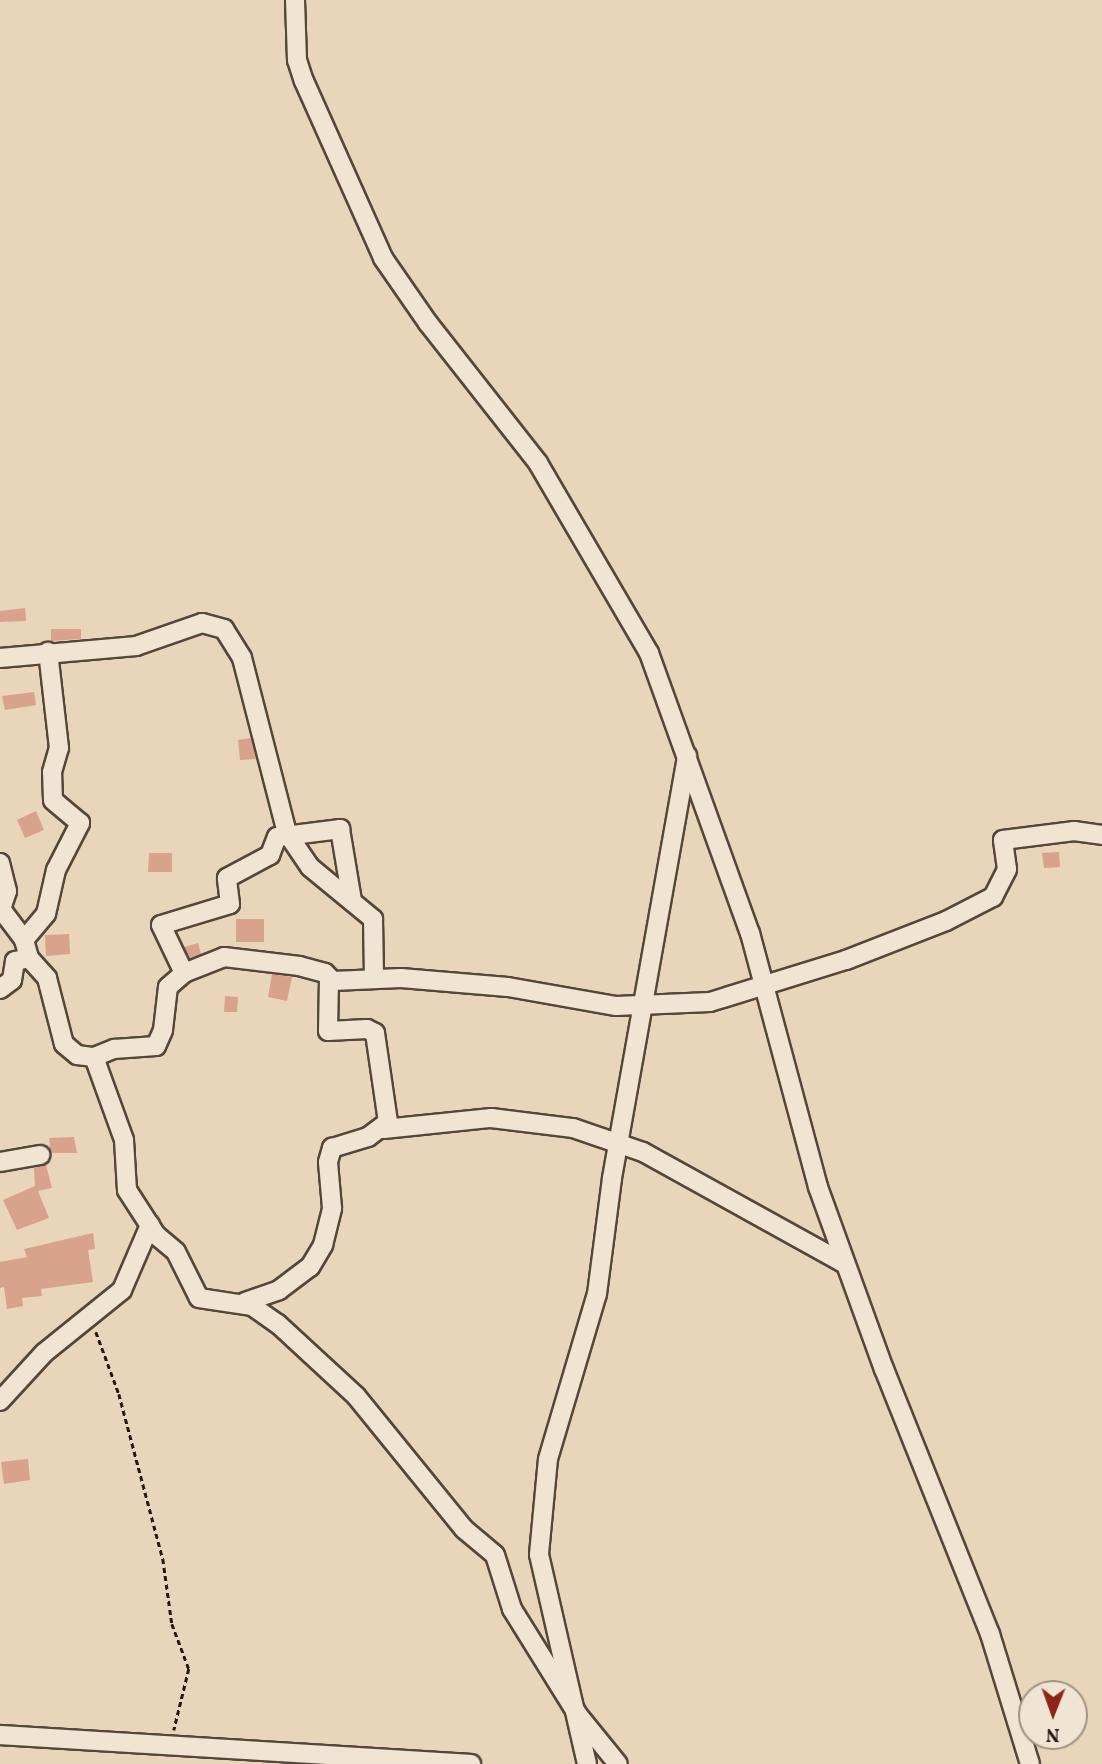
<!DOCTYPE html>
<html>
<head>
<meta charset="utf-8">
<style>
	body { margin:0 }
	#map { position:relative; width:1102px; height:1764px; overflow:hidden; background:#e9d5b9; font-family:Vollkorn,serif }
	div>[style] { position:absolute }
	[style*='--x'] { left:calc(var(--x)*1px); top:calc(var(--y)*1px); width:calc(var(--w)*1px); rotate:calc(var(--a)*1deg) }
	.building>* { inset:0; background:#d9a28c }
	.path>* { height:2.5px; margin-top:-1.25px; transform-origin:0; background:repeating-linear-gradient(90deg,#241611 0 5px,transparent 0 8.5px) }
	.roads { filter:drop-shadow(2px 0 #55463b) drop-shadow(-2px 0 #55463b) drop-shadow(0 2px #55463b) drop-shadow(0 -2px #55463b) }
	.minor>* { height:18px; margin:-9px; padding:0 9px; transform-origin:9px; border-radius:9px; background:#f1e4d2 }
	span { translate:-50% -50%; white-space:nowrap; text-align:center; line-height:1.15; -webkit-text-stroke:6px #f1e4d2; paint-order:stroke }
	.north { position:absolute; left:1018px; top:1680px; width:70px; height:70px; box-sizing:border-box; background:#f1e4d2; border:2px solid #9f9285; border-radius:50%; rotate:181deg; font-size:19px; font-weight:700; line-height:28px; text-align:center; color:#241611 }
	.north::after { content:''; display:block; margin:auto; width:24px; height:32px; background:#8f2418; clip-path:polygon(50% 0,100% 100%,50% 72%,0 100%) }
</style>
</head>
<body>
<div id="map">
	<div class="building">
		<div style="clip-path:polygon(25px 608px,26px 621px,0 622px,0 611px)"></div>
		<div style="clip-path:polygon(51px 629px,81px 629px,81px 639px,51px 641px)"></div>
		<div style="clip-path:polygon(34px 692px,36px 705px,5px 710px,2px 696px)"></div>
		<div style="clip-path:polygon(251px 738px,256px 759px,240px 760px,238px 740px)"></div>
		<div style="clip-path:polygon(36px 811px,44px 830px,25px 838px,17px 820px)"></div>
		<div style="clip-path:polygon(1059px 852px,1060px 867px,1044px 868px,1042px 853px)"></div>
		<div style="clip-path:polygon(149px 853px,172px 853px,172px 872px,148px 872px)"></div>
		<div style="clip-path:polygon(236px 919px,264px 919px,264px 942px,236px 942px)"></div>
		<div style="clip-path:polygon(69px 934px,70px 954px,46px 956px,45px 935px)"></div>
		<div style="clip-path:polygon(198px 943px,201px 954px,190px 958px,184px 947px)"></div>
		<div style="clip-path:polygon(272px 974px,292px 977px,287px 1001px,268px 997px)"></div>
		<div style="clip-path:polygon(225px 996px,238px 997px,237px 1012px,224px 1012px)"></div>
		<div style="clip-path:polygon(74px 1137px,77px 1153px,51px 1153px,49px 1138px)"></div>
		<div style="clip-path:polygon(46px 1165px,52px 1188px,38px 1191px,49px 1218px,17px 1230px,3px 1200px,35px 1186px,34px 1168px)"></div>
		<div style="clip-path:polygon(93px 1233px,95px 1249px,88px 1250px,93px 1282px,41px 1289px,42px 1296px,22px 1298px,23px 1306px,7px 1309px,4px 1287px,0 1288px,0 1262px,27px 1257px,24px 1249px)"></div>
		<div style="clip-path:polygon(28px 1459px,30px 1480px,4px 1484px,1px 1462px)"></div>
	</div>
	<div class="path">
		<div style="--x:96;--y:1332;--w:66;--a:69.6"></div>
		<div style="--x:119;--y:1394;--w:171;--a:75.1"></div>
		<div style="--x:163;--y:1559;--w:66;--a:82.1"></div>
		<div style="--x:172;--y:1624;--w:48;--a:69.3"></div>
		<div style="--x:189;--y:1669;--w:63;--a:103.8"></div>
	</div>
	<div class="roads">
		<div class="minor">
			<div style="--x:295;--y:0;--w:60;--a:88.1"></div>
			<div style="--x:297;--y:60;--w:22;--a:72"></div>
			<div style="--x:304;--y:81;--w:194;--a:65.9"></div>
			<div style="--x:383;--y:258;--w:79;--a:55.3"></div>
			<div style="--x:428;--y:323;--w:178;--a:51.8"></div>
			<div style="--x:538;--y:463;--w:220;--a:59.7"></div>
			<div style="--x:649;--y:653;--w:298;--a:70.2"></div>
			<div style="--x:750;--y:933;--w:263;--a:75"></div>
			<div style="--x:818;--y:1187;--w:194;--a:70.1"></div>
			<div style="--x:884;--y:1369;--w:285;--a:68.2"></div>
			<div style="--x:990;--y:1634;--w:136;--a:72.9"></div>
			<div style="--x:0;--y:658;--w:137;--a:-5"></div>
			<div style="--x:136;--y:646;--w:70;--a:-19.2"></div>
			<div style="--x:202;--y:623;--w:23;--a:15"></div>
			<div style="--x:224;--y:629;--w:34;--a:58"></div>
			<div style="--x:242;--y:658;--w:181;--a:75.6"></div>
			<div style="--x:287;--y:833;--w:41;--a:55.9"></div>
			<div style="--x:310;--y:867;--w:82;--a:39.5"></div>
			<div style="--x:373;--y:919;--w:59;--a:89"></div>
			<div style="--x:0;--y:863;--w:29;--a:76"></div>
			<div style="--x:7;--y:891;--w:19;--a:108"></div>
			<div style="--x:1;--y:909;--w:39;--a:53"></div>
			<div style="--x:24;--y:940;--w:19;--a:74"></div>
			<div style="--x:29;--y:958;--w:27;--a:48"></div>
			<div style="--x:47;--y:978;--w:68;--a:75.6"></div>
			<div style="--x:64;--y:1044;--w:17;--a:40"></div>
			<div style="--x:77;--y:1055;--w:17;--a:7"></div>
			<div style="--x:94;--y:1057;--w:22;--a:-22"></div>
			<div style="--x:114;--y:1049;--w:42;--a:-4.1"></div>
			<div style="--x:156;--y:1046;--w:17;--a:-66"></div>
			<div style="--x:163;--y:1030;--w:43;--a:-83.4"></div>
			<div style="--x:168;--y:987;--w:21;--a:-41"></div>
			<div style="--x:184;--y:973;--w:43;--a:-21.8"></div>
			<div style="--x:224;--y:957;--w:76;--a:6.8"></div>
			<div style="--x:299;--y:966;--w:27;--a:15"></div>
			<div style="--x:325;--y:973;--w:11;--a:45"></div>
			<div style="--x:333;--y:981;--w:68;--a:-2.5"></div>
			<div style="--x:401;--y:978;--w:107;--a:4.8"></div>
			<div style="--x:508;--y:987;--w:110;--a:10"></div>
			<div style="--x:616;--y:1006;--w:94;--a:-2.4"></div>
			<div style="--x:710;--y:1002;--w:142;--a:-17.2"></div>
			<div style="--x:846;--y:960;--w:107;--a:-21.3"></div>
			<div style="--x:946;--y:921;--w:53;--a:-27.1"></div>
			<div style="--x:993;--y:897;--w:31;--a:-63"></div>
			<div style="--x:1007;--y:869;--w:29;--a:-98"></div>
			<div style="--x:1003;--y:840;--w:72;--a:-7.2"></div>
			<div style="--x:1074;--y:831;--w:28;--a:8"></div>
			<div style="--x:24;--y:940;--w:34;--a:-50"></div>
			<div style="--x:46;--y:914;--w:45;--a:-77.2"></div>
			<div style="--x:56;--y:870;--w:53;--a:-62.9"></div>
			<div style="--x:80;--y:823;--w:35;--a:-140"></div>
			<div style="--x:53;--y:800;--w:28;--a:-92"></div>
			<div style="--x:52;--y:772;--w:25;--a:-74"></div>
			<div style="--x:59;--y:748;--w:97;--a:-96.5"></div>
			<div style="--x:184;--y:973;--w:53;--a:-115.6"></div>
			<div style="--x:161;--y:925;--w:72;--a:-16.9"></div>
			<div style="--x:230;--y:904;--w:26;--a:-97"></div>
			<div style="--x:227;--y:878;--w:49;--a:-28.1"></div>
			<div style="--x:270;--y:855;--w:19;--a:-69"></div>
			<div style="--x:277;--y:837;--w:64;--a:-7.2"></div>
			<div style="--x:340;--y:829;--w:73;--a:80.5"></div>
			<div style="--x:0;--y:989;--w:15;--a:-37"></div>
			<div style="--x:12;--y:980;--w:19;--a:-81"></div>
			<div style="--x:15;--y:961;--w:14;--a:-12"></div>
			<div style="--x:94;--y:1057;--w:88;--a:70.1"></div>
			<div style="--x:124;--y:1140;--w:50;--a:86.6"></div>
			<div style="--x:127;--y:1190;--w:54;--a:57.2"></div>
			<div style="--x:156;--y:1235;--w:26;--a:40"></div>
			<div style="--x:176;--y:1252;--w:51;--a:63.4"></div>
			<div style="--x:199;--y:1298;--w:54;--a:8.6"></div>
			<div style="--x:252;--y:1306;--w:32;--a:35"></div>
			<div style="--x:278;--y:1324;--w:106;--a:42.7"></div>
			<div style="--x:356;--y:1396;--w:171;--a:50.9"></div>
			<div style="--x:464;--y:1529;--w:40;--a:40"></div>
			<div style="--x:495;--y:1555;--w:57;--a:72.5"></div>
			<div style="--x:512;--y:1609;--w:125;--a:58.1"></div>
			<div style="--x:578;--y:1715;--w:63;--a:50.8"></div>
			<div style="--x:384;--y:1129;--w:108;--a:-5.9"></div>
			<div style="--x:491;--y:1118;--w:83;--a:7"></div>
			<div style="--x:573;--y:1128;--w:74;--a:18.9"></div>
			<div style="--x:643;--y:1152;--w:231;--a:29"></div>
			<div style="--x:0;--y:1162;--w:41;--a:-9.9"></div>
			<div style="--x:245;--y:1302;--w:36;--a:-19"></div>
			<div style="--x:279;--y:1290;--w:39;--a:-37"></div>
			<div style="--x:310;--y:1267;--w:26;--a:-59"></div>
			<div style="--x:323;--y:1245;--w:38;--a:-76"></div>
			<div style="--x:332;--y:1208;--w:46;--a:-95"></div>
			<div style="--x:328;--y:1162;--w:15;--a:-74"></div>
			<div style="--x:332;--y:1148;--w:38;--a:-17"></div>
			<div style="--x:368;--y:1137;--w:25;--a:-37"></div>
			<div style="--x:388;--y:1122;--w:90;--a:-98.3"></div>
			<div style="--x:375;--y:1033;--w:9;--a:-153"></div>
			<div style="--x:367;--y:1029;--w:39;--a:177"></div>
			<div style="--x:328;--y:1031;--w:51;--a:-88.9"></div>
			<div style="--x:0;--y:1401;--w:65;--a:-47.5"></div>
			<div style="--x:44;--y:1353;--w:100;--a:-38.9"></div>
			<div style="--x:122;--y:1290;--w:71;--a:-66.7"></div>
			<div style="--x:0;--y:1735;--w:472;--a:3.5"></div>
			<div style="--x:587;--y:1764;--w:215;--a:-102.9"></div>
			<div style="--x:539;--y:1554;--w:95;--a:-84.6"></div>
			<div style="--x:548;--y:1459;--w:172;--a:-73.5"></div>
			<div style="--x:597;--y:1294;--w:117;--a:-82.6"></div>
			<div style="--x:612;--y:1178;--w:429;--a:-79.9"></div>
		</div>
	</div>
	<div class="north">N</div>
</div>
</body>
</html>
